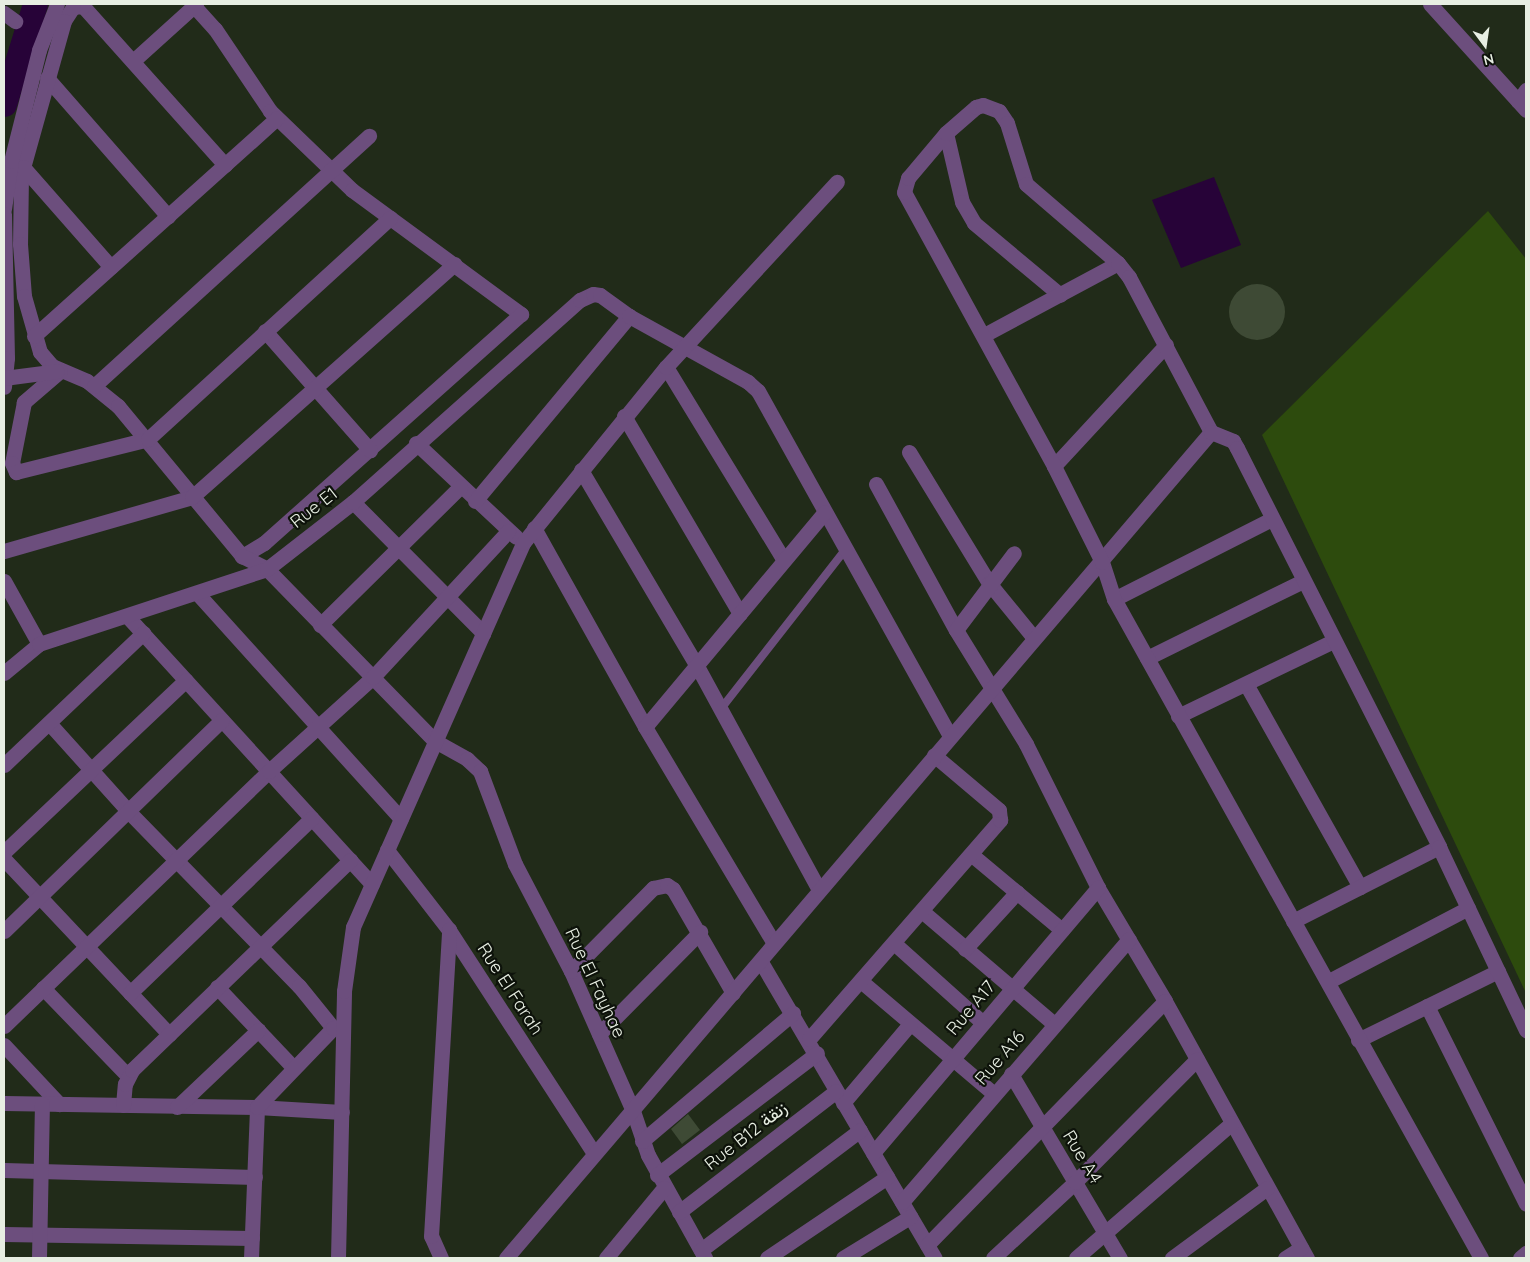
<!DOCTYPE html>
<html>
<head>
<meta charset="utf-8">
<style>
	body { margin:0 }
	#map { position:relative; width:1530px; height:1262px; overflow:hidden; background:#212b19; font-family:Quicksand,Vazirmatn,sans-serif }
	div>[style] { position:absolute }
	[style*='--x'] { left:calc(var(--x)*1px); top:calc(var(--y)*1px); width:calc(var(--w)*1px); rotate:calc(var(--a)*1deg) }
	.green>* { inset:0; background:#2d4b0d }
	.water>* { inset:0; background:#270338 }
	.river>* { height:25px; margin:-12.5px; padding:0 12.5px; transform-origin:12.5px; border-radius:12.5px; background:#270338 }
	.building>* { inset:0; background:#3e4a35 }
	.round { border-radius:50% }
	.service>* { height:8px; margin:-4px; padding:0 4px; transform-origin:4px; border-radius:4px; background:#6c4e7d }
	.minor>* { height:15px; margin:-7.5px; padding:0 7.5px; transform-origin:7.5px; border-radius:7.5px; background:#6c4e7d }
	.tertiary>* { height:15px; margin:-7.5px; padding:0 7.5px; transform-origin:7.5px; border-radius:7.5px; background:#6c4e7d }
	span { translate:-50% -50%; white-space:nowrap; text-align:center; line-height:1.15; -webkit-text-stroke:4.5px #0d120a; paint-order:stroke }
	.street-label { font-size:18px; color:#e7eee2 }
	.frame { position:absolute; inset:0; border:5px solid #e7eee2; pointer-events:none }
	.north { position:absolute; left:1460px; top:20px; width:50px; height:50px; -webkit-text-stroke:4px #0d120a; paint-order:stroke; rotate:166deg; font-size:14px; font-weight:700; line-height:20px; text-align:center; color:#e7eee2 }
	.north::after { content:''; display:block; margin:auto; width:18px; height:22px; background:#e7eee2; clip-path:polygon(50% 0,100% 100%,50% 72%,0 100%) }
</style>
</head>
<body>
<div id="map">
	<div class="green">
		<div style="clip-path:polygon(1488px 211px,1526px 259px,1526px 993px,1262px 435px)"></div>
	</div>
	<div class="water">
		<div style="clip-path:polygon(1214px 177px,1241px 245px,1181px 268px,1152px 200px)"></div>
	</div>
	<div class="river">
		<div style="--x:4;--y:104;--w:105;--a:-72.8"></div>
	</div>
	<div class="building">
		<div class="round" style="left:1229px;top:284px;width:56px;height:56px"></div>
		<div style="clip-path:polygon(688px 1114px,700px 1130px,682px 1144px,671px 1129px)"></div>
	</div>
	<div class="service">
		<div style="--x:720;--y:710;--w:204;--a:-52"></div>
	</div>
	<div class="minor">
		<div style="--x:194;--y:6;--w:31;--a:48"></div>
		<div style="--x:215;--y:29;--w:99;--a:56.1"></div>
		<div style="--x:270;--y:111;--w:114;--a:43.9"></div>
		<div style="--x:352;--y:190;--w:210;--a:36.3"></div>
		<div style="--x:521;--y:314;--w:344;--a:138.3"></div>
		<div style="--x:264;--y:543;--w:26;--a:149"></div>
		<div style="--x:4;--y:13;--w:14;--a:36"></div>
		<div style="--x:133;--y:61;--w:85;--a:-42.1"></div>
		<div style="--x:47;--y:78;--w:184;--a:48.8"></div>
		<div style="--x:1518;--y:101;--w:14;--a:-54"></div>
		<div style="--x:946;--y:133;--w:71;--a:76.9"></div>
		<div style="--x:962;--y:202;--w:24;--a:60"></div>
		<div style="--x:974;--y:223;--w:112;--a:39.9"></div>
		<div style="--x:225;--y:165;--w:213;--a:-131.8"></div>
		<div style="--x:83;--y:6;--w:10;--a:174"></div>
		<div style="--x:73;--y:7;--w:17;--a:123"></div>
		<div style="--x:64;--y:21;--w:160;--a:105.6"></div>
		<div style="--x:21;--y:175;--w:69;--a:90.8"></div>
		<div style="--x:20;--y:244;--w:52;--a:85.6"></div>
		<div style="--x:24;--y:296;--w:58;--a:74.1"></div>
		<div style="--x:40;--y:352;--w:18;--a:49"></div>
		<div style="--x:52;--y:366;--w:38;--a:23"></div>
		<div style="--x:87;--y:381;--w:40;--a:39"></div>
		<div style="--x:118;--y:406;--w:195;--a:50.4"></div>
		<div style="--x:242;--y:556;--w:28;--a:27"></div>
		<div style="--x:267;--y:569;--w:240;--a:45.7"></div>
		<div style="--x:435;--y:741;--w:37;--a:29"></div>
		<div style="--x:467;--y:759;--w:18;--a:43"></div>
		<div style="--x:480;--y:771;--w:99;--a:69.4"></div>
		<div style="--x:515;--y:864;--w:121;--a:62.4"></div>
		<div style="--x:571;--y:971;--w:153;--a:66.1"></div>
		<div style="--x:633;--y:1111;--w:46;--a:71.2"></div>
		<div style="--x:648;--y:1155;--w:118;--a:61"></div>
		<div style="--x:23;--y:167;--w:133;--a:48.7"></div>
		<div style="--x:4;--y:209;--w:49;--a:-81.7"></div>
		<div style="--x:11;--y:161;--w:114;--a:-75.8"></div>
		<div style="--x:39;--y:50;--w:49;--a:-68.6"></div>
		<div style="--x:4;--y:214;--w:144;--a:88.8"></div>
		<div style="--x:7;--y:358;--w:29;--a:96"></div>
		<div style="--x:265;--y:331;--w:159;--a:48.6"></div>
		<div style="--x:984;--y:335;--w:152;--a:-28.2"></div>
		<div style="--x:34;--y:336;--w:326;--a:-41.9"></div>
		<div style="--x:666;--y:367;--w:225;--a:58.6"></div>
		<div style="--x:60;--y:371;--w:48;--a:139.3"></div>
		<div style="--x:24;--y:402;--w:62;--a:101.1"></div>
		<div style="--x:12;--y:463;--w:10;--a:66"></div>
		<div style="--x:16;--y:472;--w:136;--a:-14"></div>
		<div style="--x:148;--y:439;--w:328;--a:-42.4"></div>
		<div style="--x:4;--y:378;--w:53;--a:-7.5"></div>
		<div style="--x:94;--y:386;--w:372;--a:-42.3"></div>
		<div style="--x:624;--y:416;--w:229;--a:59.6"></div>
		<div style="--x:416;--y:443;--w:137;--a:43.2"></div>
		<div style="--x:909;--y:452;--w:153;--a:58.6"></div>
		<div style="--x:989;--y:583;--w:71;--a:50.7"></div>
		<div style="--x:1054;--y:466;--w:165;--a:-47.2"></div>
		<div style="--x:581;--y:470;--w:228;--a:59.4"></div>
		<div style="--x:697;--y:666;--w:255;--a:61.4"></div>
		<div style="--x:876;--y:484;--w:166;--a:61.3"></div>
		<div style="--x:956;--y:630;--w:134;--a:58.4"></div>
		<div style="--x:1026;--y:744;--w:161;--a:63.4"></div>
		<div style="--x:1098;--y:888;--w:131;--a:59.3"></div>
		<div style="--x:1165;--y:1001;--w:294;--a:61.1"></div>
		<div style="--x:475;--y:501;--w:241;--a:-50.2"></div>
		<div style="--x:353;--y:502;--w:185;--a:45.2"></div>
		<div style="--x:534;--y:528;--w:228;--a:60.8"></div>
		<div style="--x:645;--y:727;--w:252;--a:59.2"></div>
		<div style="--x:4;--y:551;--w:196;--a:-16"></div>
		<div style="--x:192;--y:497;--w:351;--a:-41.6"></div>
		<div style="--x:4;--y:581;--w:72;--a:60.9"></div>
		<div style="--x:197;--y:593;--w:304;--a:47.9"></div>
		<div style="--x:1114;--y:599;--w:177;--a:-26.9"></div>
		<div style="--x:127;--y:616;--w:363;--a:47.6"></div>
		<div style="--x:320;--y:625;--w:197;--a:-44.6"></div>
		<div style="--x:956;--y:630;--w:96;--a:-53"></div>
		<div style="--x:1147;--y:658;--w:174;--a:-26.3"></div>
		<div style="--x:4;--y:673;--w:45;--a:-39.6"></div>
		<div style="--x:39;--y:644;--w:240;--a:-18.2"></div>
		<div style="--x:267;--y:569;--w:109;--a:-37.9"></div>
		<div style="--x:353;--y:502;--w:304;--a:-41.7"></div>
		<div style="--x:580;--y:300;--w:14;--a:-25"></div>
		<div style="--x:593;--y:294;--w:7;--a:8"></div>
		<div style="--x:600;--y:295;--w:36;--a:36"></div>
		<div style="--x:629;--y:316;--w:136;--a:29"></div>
		<div style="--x:748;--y:382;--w:13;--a:42"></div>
		<div style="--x:758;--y:391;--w:395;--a:60.9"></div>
		<div style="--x:1246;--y:684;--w:233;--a:60.7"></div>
		<div style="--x:1178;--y:716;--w:172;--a:-25.8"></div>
		<div style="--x:49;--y:723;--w:121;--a:48"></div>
		<div style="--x:130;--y:813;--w:242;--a:45.7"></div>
		<div style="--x:299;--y:986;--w:54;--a:51"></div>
		<div style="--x:645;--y:727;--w:280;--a:-50.1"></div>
		<div style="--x:4;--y:765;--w:192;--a:-43.5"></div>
		<div style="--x:387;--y:850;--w:101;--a:52.2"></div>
		<div style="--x:449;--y:930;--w:266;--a:57"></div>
		<div style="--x:4;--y:852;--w:250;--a:-43.4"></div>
		<div style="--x:972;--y:855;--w:117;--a:39.8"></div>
		<div style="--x:4;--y:859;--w:241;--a:46.7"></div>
		<div style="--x:923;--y:912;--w:172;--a:40.5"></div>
		<div style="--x:1293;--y:921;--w:164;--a:-26.9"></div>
		<div style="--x:4;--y:931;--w:303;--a:-44.1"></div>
		<div style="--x:895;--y:944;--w:118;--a:41.9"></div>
		<div style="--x:965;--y:949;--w:77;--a:-47.6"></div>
		<div style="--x:761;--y:962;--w:343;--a:59.6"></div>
		<div style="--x:571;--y:971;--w:117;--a:-45.3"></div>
		<div style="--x:653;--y:888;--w:14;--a:-12"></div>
		<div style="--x:667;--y:885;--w:7;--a:34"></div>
		<div style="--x:673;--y:889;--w:120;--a:60"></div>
		<div style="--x:1329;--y:981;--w:157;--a:-27.7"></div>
		<div style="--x:862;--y:982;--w:173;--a:40.3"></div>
		<div style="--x:217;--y:987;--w:110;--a:46.5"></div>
		<div style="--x:43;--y:988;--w:122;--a:46"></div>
		<div style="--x:130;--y:993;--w:252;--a:-43.9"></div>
		<div style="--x:1427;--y:1006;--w:221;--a:63.4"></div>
		<div style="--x:4;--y:1026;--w:368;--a:-43.9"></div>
		<div style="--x:269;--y:771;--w:140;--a:-42.1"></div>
		<div style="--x:373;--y:677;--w:199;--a:-47.2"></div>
		<div style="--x:599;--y:1034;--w:144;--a:-45.3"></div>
		<div style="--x:809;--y:1039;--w:291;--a:-48.9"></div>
		<div style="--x:1000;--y:820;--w:10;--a:-96"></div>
		<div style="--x:999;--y:810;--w:85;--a:-139.8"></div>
		<div style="--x:1358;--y:1040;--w:156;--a:-26.2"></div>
		<div style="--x:4;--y:1045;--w:81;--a:47"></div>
		<div style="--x:1011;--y:1074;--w:214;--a:59.4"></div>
		<div style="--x:4;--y:1103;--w:253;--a:0.9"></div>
		<div style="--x:257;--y:1107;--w:85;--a:3.4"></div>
		<div style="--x:843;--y:1103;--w:104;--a:-49.7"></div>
		<div style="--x:123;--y:1105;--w:21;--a:-85"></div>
		<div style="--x:125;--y:1084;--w:16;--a:-63"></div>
		<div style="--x:132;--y:1070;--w:303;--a:-43.9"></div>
		<div style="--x:177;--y:1107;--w:112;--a:-43.5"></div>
		<div style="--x:642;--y:1141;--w:198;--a:-40.3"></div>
		<div style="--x:873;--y:1153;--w:348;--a:-49.7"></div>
		<div style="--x:4;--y:1170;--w:251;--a:1.6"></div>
		<div style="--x:657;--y:1175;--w:201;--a:-37.3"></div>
		<div style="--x:902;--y:1202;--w:347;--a:-49.2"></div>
		<div style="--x:679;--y:1212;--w:198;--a:-37.6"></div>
		<div style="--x:4;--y:1234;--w:248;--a:0.9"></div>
		<div style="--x:927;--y:1245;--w:341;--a:-45.7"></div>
		<div style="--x:701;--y:1250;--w:199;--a:-37"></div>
		<div style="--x:39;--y:1258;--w:154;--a:-88.9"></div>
		<div style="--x:251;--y:1258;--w:151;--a:-87.7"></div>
		<div style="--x:257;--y:1107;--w:110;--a:-46.1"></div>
		<div style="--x:333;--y:1028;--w:10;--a:0"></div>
		<div style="--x:338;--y:1258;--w:267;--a:-88.7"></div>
		<div style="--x:344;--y:991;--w:65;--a:-82"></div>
		<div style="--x:353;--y:927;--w:420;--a:-66.1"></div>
		<div style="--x:523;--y:543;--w:227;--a:-50.9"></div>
		<div style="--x:666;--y:367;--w:252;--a:-47.3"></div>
		<div style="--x:441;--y:1258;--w:24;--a:-114"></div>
		<div style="--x:431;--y:1236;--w:307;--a:-86.6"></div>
		<div style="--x:506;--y:1258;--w:1086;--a:-49.52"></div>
		<div style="--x:606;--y:1258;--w:91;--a:-50.4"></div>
		<div style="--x:767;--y:1258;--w:145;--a:-34"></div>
		<div style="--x:843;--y:1258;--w:79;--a:-31.5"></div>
		<div style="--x:993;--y:1258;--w:112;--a:-42.8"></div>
		<div style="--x:1075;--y:1182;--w:173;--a:-45.2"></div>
		<div style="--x:1076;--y:1258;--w:206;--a:-40.9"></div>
		<div style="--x:1172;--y:1258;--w:118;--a:-36.4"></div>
		<div style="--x:1285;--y:1258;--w:19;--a:-32"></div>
		<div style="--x:1481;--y:1258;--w:754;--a:-119.11"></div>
		<div style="--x:1114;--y:599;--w:39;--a:-108"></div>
		<div style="--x:1102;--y:562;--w:107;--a:-116.6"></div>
		<div style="--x:1054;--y:466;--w:312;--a:-118.7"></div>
		<div style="--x:904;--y:192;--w:15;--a:-74"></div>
		<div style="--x:908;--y:178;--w:59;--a:-49.8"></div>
		<div style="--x:946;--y:133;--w:40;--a:-41"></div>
		<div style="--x:976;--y:107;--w:7;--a:-16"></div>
		<div style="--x:983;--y:105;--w:17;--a:21"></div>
		<div style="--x:999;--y:111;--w:14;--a:56"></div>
		<div style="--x:1007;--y:123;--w:64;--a:72.7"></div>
		<div style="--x:1026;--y:184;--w:121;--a:40.7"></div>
		<div style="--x:1118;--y:263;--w:18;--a:52"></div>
		<div style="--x:1129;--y:277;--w:175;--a:62.1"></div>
		<div style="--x:1211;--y:432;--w:24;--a:22"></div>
		<div style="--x:1233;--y:441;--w:8;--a:60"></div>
		<div style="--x:1237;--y:448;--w:447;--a:63.1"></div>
		<div style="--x:1439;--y:847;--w:203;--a:64.6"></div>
		<div style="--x:1520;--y:1258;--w:8;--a:-40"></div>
	</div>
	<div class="tertiary">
		<div style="--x:1430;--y:4;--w:143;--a:47.8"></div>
	</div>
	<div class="street-label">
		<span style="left:314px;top:508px;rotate:-38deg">Rue E1</span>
		<span style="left:595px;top:983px;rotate:65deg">Rue El Fayhae</span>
		<span style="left:510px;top:989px;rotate:57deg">Rue El Farah</span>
		<span style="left:971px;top:1008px;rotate:-50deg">Rue A17</span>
		<span style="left:1000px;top:1058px;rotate:-49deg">Rue A16</span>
		<span style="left:746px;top:1136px;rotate:-38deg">Rue B12 زنقة</span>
		<span style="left:1082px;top:1157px;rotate:59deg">Rue A4</span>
	</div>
	<div class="frame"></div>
	<div class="north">N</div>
</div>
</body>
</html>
